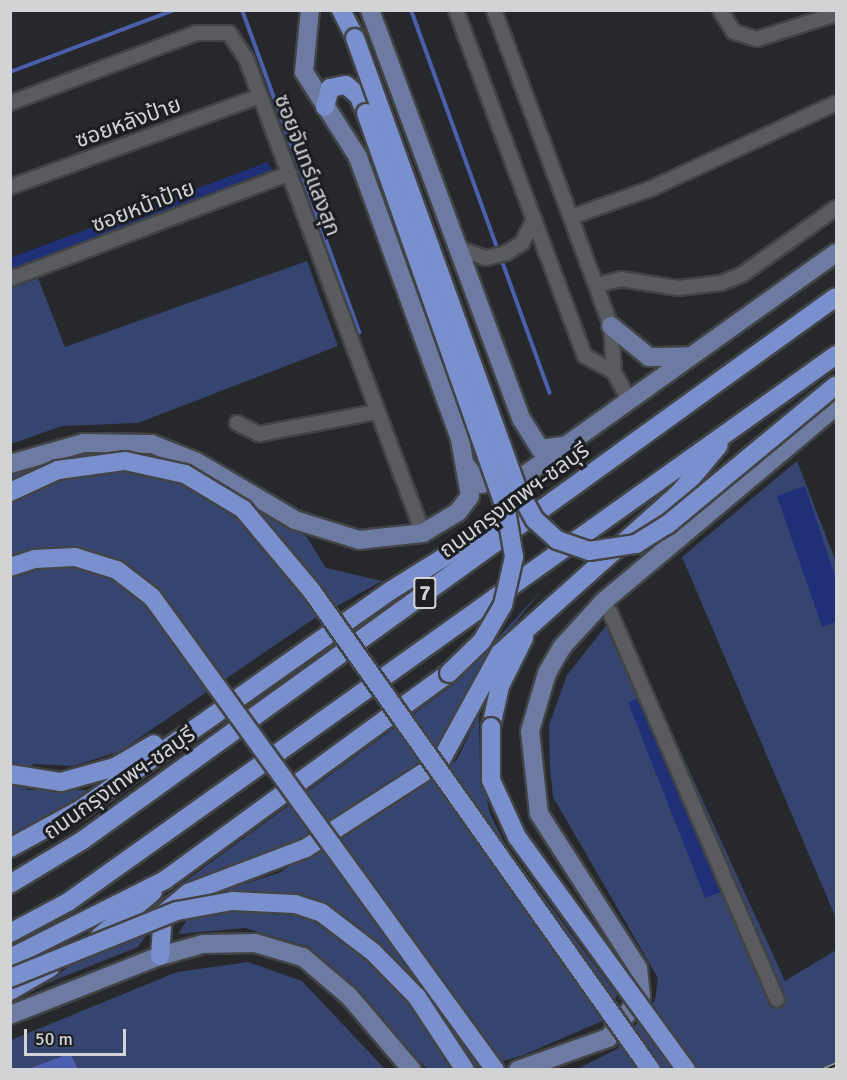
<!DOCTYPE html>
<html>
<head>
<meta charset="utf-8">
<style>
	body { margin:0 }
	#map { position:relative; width:847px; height:1080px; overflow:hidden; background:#27282b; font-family:Signika,"Noto Sans Thai",sans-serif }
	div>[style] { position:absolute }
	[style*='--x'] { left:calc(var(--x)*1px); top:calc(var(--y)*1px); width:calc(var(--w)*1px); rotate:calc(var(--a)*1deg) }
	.green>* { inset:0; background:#364470 }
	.water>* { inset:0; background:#4a60ad }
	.stream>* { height:4px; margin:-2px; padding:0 2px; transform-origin:2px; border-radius:2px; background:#4a60ad }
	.building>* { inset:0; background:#203078 }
	.roads { filter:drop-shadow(2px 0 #424345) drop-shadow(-2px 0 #424345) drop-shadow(0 2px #424345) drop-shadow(0 -2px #424345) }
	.minor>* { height:14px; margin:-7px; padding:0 7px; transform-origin:7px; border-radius:7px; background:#5a5b5f }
	.major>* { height:18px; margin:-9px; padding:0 9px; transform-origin:9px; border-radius:9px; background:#6d7aa1 }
	.highway>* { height:18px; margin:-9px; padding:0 9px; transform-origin:9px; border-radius:9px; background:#7a8fcd }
	.rail>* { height:6px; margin-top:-3px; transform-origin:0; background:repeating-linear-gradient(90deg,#1d1e21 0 11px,#8c8d8f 0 22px); box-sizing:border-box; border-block:2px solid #8c8d8f }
	.bridges { filter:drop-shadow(2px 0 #424345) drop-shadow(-2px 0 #424345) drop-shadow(0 2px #424345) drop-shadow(0 -2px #424345) }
	.highway-bridge>* { height:18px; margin:-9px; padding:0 9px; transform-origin:9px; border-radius:9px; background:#7a8fcd }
	span { translate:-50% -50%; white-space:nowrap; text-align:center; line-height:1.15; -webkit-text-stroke:6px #1d1e21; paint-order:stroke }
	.shield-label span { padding:2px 4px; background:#1d1e21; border:2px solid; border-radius:4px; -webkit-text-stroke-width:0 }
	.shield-label { font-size:21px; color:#d2d3d5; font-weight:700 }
	.street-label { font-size:22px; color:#d2d3d5 }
	.frame { position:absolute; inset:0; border:12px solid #d2d3d5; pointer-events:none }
	.scale { position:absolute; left:24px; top:1029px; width:102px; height:27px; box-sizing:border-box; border:3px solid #d2d3d5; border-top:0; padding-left:8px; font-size:18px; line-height:21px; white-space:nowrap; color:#d2d3d5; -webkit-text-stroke:4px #1d1e21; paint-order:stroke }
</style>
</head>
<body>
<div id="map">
	<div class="green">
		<div style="clip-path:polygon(307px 261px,338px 346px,138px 423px,62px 426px,11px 444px,11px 282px,36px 273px,65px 347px)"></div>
		<div style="clip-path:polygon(142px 451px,167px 456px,306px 536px,326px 568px,382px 581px,312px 620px,120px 751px,74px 766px,33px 764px,26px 790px,93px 790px,11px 839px,11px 475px,77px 452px)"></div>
		<div style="clip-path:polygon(797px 461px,836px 562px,836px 918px,682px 557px)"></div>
		<div style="clip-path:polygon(542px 590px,501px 640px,438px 746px,400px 779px,302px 843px,177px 891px,138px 947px,45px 984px,457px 682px)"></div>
		<div style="clip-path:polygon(617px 612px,785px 981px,836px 950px,836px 1062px,818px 1070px,577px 1069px,617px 1049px,655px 1000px,658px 978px,553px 797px,550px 768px,549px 725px,567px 675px)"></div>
		<div style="clip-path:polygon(479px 714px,480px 767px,490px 814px,507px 848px,617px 995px,607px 1019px,521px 1056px,472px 1069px,427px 1069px,310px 947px,245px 928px,178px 934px,202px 897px,279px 873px,457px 760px)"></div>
		<div style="clip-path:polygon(248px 962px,302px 981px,385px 1069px,78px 1069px,69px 1053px,28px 1069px,11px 1070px,11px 1040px,177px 972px)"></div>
	</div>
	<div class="water">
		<div style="clip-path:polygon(70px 1053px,78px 1069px,28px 1069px)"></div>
	</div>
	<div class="stream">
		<div style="--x:242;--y:10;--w:343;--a:70"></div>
		<div style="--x:411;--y:10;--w:407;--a:70.1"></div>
		<div style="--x:10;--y:72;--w:175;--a:-20.7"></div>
	</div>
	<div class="building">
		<div style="clip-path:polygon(268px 162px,273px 173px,10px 271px,10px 258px)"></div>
		<div style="clip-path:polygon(805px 486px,836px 579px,836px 622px,822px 627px,777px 496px)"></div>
		<div style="clip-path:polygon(646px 695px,724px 891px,705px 898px,628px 702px)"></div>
	</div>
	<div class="roads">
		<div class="minor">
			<div style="--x:456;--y:10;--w:369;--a:69.6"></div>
			<div style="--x:585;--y:356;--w:33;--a:29"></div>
			<div style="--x:494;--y:10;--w:337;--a:69.7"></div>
			<div style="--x:611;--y:326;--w:46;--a:86.3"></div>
			<div style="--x:614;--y:372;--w:32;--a:62"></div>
			<div style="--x:720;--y:10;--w:26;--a:58"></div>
			<div style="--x:734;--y:32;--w:24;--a:17"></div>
			<div style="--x:757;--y:39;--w:83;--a:-17.6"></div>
			<div style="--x:10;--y:103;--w:199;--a:-20.6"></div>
			<div style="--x:196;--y:33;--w:33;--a:0"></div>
			<div style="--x:229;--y:33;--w:30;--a:56"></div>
			<div style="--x:246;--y:58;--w:507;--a:69.56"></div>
			<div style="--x:10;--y:187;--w:266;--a:-20"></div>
			<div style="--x:571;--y:217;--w:84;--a:-19.5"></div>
			<div style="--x:650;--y:189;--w:205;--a:-24.8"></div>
			<div style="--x:457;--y:248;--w:31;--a:19"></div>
			<div style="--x:486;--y:258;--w:21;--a:-14"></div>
			<div style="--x:506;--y:253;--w:19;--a:-32"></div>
			<div style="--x:522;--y:243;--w:25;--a:-63"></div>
			<div style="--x:10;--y:279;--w:299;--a:-20.7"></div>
			<div style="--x:597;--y:285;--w:25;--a:-14"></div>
			<div style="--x:621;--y:279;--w:58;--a:9"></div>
			<div style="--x:678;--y:288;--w:43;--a:-6.6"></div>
			<div style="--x:721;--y:283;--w:24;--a:-22"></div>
			<div style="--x:743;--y:274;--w:114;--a:-35.4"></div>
			<div style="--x:237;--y:423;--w:25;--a:27"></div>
			<div style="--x:259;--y:434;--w:120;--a:-10.6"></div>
			<div style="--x:610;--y:612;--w:422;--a:66.7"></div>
		</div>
		<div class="major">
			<div style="--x:370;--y:10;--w:437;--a:69.7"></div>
			<div style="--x:522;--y:420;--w:34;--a:58"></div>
			<div style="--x:540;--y:449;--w:28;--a:-8"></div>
			<div style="--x:611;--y:326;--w:49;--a:39.2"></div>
			<div style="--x:649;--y:357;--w:39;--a:-1"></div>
			<div style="--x:10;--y:464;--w:76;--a:-16"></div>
			<div style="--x:83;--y:443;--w:69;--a:0.8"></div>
			<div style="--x:152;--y:444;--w:48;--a:21.8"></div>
			<div style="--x:197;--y:462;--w:114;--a:30.6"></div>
			<div style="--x:295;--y:520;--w:67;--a:17.4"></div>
			<div style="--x:359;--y:540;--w:64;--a:-6.2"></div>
			<div style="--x:423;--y:533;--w:41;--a:-31"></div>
			<div style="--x:458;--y:512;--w:20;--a:-53"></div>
			<div style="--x:470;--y:496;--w:58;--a:-100"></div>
			<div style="--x:460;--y:439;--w:300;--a:-109.9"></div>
			<div style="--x:358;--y:157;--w:101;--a:-122.4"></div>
			<div style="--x:304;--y:72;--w:62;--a:-84.5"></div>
			<div style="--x:467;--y:467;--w:22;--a:51"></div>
			<div style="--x:481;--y:484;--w:46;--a:-12.5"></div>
			<div style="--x:526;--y:474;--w:381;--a:-35.5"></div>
			<div style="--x:10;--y:1015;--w:161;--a:-21.5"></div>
			<div style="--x:160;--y:956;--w:45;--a:-15.6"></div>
			<div style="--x:203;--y:944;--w:52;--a:-1.1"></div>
			<div style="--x:255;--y:943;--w:50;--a:16.3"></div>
			<div style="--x:303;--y:957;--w:60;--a:40.3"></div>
			<div style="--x:349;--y:996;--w:97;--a:49.6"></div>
			<div style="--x:518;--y:1070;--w:96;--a:-19.6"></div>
			<div style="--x:608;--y:1038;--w:53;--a:-51.8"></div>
			<div style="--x:641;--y:996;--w:28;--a:-96"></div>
			<div style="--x:638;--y:968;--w:183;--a:-122.7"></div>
			<div style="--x:539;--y:814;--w:83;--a:-96.2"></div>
			<div style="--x:530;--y:731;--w:60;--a:-73.7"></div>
			<div style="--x:547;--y:673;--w:30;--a:-60"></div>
			<div style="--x:562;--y:647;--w:62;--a:-47.6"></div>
			<div style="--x:604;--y:601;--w:303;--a:-40"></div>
		</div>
		<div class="highway">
			<div style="--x:341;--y:10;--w:31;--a:63"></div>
			<div style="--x:325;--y:107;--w:20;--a:-75"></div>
			<div style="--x:330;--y:88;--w:16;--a:-11"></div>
			<div style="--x:346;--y:85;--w:16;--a:40"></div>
			<div style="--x:358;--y:95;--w:20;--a:66"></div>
			<div style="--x:491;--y:727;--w:42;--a:-77.6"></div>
			<div style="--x:500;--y:686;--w:54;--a:-63.4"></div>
			<div style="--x:10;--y:774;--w:52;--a:8.9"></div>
			<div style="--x:61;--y:782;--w:56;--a:-15.5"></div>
			<div style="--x:115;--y:767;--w:45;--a:-30.5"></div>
			<div style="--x:10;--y:848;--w:81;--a:-28.8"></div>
			<div style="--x:81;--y:809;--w:378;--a:-35.2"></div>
			<div style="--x:390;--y:591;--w:151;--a:-32"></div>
			<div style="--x:10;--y:884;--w:85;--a:-31.1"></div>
			<div style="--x:83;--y:840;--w:928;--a:-35.8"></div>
			<div style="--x:10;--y:933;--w:66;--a:-28.1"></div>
			<div style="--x:68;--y:902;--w:943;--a:-35.46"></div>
			<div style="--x:99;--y:937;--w:70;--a:-39.8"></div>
			<div style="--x:160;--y:956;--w:42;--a:-85.9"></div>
			<div style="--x:163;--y:914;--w:33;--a:-40"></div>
			<div style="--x:188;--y:893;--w:126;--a:-20.9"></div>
			<div style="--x:306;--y:848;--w:159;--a:-32.7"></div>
			<div style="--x:440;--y:762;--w:124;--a:-61.2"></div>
			<div style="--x:500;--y:653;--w:240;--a:-41.8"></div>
			<div style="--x:679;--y:493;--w:62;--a:-50.2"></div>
			<div style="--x:10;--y:958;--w:174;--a:-26.7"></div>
			<div style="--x:165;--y:880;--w:351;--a:-36.1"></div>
			<div style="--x:10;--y:991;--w:46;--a:-29.9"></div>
		</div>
	</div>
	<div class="rail">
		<div style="--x:825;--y:1070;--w:12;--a:-24"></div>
	</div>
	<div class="bridges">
		<div class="highway-bridge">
			<div style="--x:355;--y:38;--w:476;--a:70.2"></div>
			<div style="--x:516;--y:486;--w:39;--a:61"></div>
			<div style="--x:535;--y:520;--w:30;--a:42"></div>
			<div style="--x:557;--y:540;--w:34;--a:19"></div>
			<div style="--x:589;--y:551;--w:48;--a:-8.5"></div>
			<div style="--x:636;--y:544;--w:36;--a:-32"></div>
			<div style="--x:667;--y:525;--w:219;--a:-39.6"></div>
			<div style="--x:366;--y:113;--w:421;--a:70.6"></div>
			<div style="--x:506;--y:510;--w:48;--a:80.3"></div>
			<div style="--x:514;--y:557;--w:49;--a:102.9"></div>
			<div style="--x:503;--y:605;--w:42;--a:120.3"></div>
			<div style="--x:482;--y:641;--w:46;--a:135.9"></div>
			<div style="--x:10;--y:492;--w:53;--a:-24.6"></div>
			<div style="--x:58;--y:470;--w:68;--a:-7.7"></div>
			<div style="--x:125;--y:461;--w:61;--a:12.2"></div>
			<div style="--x:185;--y:474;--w:68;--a:31.1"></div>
			<div style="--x:243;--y:509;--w:106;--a:50"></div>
			<div style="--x:311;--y:590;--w:588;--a:54.69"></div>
			<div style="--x:10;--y:567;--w:26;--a:-18"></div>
			<div style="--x:35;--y:559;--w:40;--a:-2.9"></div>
			<div style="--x:75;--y:557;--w:44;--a:17.2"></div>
			<div style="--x:117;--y:570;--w:44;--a:37.6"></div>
			<div style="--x:152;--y:597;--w:584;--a:54.05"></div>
			<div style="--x:491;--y:727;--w:53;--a:90"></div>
			<div style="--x:491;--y:780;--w:63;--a:65.5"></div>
			<div style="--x:517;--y:837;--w:288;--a:54"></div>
			<div style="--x:10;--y:978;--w:180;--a:-21.9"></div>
			<div style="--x:177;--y:911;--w:56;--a:-10.3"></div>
			<div style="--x:232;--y:901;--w:63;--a:2.7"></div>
			<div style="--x:295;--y:904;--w:28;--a:18"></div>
			<div style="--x:322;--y:913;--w:64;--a:37.4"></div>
			<div style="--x:373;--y:952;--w:63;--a:45.6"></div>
			<div style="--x:417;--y:997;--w:87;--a:56.7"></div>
		</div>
	</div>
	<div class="shield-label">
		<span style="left:425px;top:593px">7</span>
	</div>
	<div class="street-label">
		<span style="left:128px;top:122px;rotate:-20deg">ซอยหลังป้าย</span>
		<span style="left:308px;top:165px;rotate:69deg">ซอยจันทร์แสงสุก</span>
		<span style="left:143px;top:206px;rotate:-21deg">ซอยหน้าป้าย</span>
		<span style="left:514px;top:500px;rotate:-36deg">ถนนกรุงเทพฯ-ชลบุรี</span>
		<span style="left:119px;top:783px;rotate:-35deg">ถนนกรุงเทพฯ-ชลบุรี</span>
	</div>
	<div class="frame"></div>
	<div class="scale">50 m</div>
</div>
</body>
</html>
